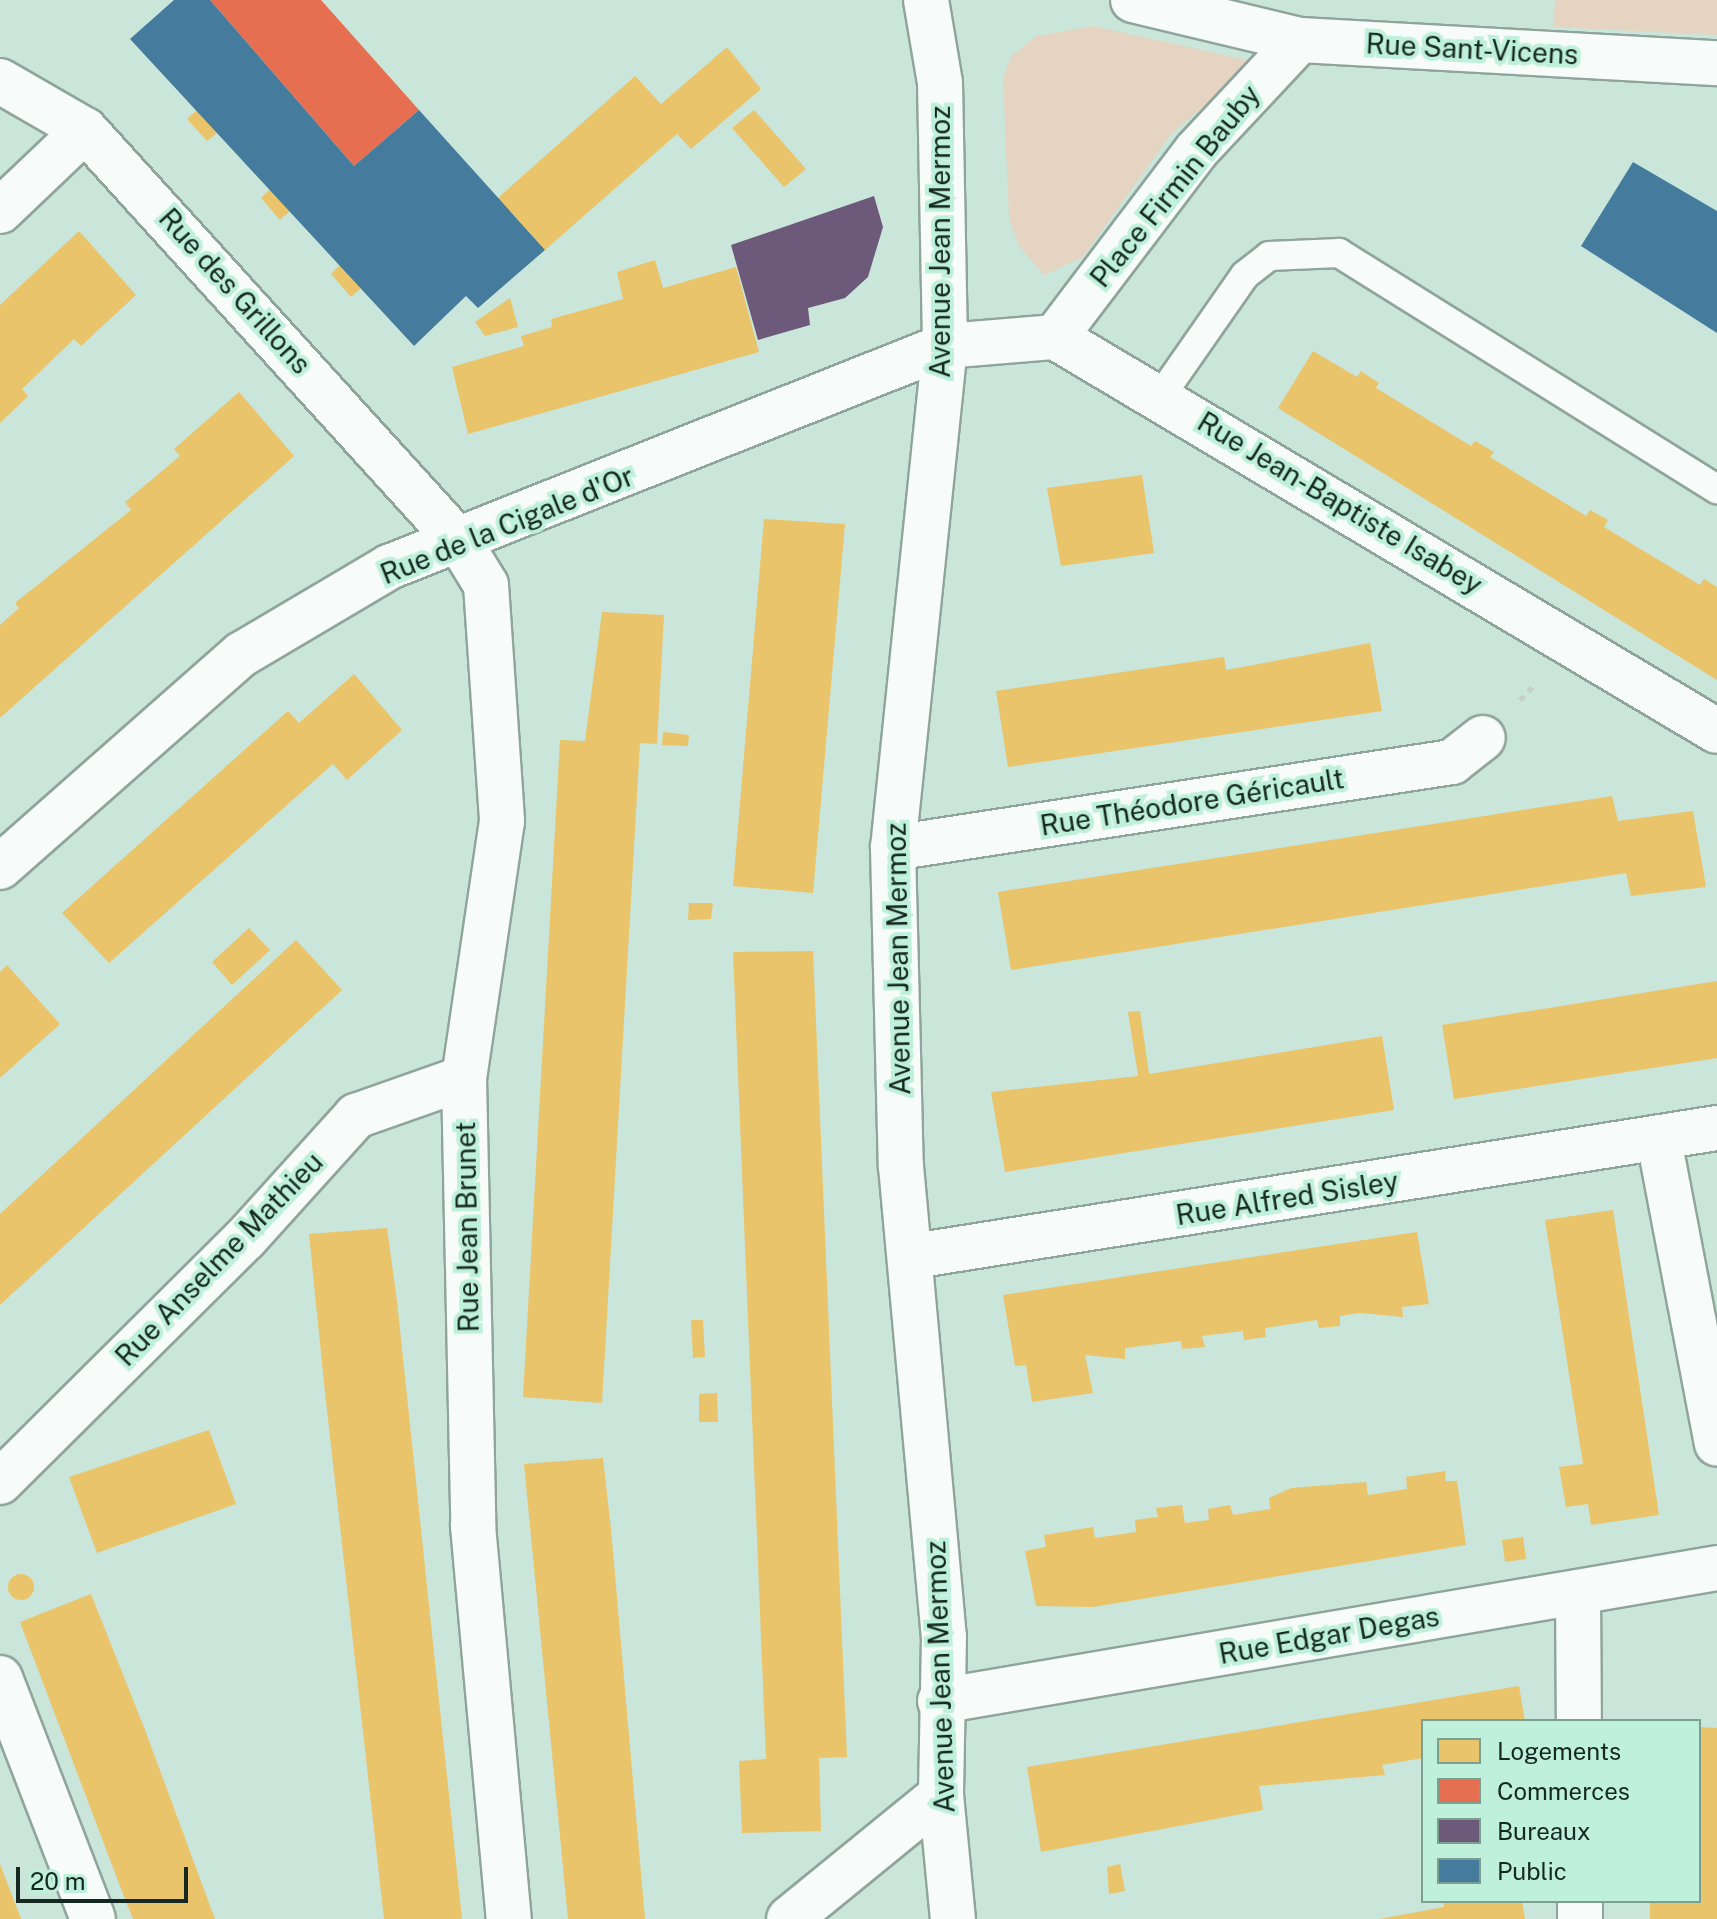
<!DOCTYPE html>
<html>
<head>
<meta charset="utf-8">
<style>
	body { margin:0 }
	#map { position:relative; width:1717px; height:1919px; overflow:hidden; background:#cae5da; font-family:"Public Sans",sans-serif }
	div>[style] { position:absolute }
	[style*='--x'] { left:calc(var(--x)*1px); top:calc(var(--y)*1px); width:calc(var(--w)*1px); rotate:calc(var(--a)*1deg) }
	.green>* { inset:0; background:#e4d4c1 }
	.homes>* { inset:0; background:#e9c46a }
	.round { border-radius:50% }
	.shops>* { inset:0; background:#e76f51 }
	.offices>* { inset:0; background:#6d597a }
	.public>* { inset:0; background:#457b9d }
	.path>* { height:5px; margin-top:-2.5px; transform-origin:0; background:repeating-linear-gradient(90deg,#c7cecc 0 6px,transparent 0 12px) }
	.roads { filter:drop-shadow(2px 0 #8fa49c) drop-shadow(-2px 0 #8fa49c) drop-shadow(0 2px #8fa49c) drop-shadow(0 -2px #8fa49c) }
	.service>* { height:28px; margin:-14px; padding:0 14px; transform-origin:14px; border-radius:14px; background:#f7fbf9 }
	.minor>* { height:44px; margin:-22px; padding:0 22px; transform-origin:22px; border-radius:22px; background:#f7fbf9 }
	.tertiary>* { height:44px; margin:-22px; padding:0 22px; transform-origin:22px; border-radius:22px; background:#f7fbf9 }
	.secondary>* { height:44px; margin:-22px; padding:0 22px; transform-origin:22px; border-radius:22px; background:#f7fbf9 }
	span { translate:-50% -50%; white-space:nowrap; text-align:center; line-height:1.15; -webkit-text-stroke:8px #bff0dc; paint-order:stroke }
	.street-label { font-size:28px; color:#152821 }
	.legend { position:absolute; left:1421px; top:1719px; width:280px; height:184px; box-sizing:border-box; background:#bff0dc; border:2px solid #7ba091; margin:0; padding:10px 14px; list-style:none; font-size:24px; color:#152821 }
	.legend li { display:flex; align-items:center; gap:16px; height:40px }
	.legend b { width:40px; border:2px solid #7ba091 }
	.scale { position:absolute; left:16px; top:1867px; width:172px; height:36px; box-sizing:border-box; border:4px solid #152821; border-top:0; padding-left:10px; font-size:24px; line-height:28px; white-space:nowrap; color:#152821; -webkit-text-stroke:6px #bff0dc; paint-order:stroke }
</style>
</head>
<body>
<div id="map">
	<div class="green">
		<div style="clip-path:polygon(1555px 0,1717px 0,1717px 35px,1553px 27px)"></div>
		<div style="clip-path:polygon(1093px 26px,1256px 62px,1171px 134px,1083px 257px,1044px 275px,1019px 246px,1009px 218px,1003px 79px,1011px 56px,1037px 36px)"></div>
	</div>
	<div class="homes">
		<div style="clip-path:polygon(727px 47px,761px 89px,691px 149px,677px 134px,545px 250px,498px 198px,635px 76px,661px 104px)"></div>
		<div style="clip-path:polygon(197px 110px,217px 133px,207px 141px,187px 119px)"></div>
		<div style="clip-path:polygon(754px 110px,806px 169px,784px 187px,732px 128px)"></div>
		<div style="clip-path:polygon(270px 189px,290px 211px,280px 220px,261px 198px)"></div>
		<div style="clip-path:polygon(79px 231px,136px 295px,81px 346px,74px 339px,22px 389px,28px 396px,0 423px,0 305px)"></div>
		<div style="clip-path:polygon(655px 260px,663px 288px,736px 267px,759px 352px,468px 434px,452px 367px,524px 346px,521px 336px,552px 327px,551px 319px,623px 299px,617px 272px)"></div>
		<div style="clip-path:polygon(340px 265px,361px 288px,351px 297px,331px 274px)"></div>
		<div style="clip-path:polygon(510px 298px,518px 327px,485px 336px,475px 322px)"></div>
		<div style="clip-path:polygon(1313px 351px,1357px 377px,1361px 371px,1379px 383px,1376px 388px,1471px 446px,1475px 441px,1494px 452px,1490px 457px,1586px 516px,1590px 510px,1608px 520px,1604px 527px,1700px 585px,1704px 579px,1717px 587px,1717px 680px,1278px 408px)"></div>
		<div style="clip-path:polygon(239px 392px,294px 456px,0 718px,0 625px,19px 608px,15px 603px,131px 510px,125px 502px,180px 456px,174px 449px)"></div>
		<div style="clip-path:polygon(1142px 475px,1154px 553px,1061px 566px,1047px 488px)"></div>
		<div style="clip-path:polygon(764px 519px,845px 524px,813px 893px,733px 886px)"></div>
		<div style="clip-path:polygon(602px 612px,664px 615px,657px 744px,640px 743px,602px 1403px,523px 1397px,560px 740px,585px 741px)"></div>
		<div style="clip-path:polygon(1370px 643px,1382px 711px,1008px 767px,996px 691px,1224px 657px,1226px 670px)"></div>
		<div style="clip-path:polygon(354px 674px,402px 730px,347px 780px,333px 764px,109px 963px,62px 913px,288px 711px,299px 723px)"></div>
		<div style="clip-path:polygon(663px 732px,689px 735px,688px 746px,662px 745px)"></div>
		<div style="clip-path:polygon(1612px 796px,1618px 821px,1693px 811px,1706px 887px,1631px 896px,1626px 873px,1011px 970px,998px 892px)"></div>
		<div style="clip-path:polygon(689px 903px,713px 903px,711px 919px,688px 920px)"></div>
		<div style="clip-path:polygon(249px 928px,270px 950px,232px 985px,212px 962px)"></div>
		<div style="clip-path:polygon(296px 940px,342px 990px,0 1305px,0 1214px)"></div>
		<div style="clip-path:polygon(813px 951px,847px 1757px,819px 1758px,821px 1831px,742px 1833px,739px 1761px,766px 1759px,733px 952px)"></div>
		<div style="clip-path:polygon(7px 965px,60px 1024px,0 1078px,0 972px)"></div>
		<div style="clip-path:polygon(1717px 981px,1717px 1058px,1454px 1099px,1442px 1025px)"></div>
		<div style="clip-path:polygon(1140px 1011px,1149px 1074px,1382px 1036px,1394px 1110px,1005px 1172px,991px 1092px,1138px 1076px,1128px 1012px)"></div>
		<div style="clip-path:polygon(1613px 1210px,1659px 1515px,1591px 1525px,1588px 1504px,1566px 1507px,1559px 1467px,1583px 1464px,1545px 1220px)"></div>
		<div style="clip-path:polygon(387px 1228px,397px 1301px,462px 1919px,384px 1919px,324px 1383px,309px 1234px)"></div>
		<div style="clip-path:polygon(1417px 1232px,1429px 1304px,1402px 1307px,1403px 1317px,1360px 1313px,1340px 1316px,1340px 1326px,1319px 1328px,1317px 1320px,1265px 1328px,1266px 1337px,1244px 1340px,1243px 1331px,1202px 1336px,1205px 1347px,1182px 1349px,1181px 1341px,1125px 1348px,1125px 1359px,1085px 1355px,1093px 1393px,1032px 1402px,1026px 1365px,1015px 1366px,1003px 1295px)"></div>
		<div style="clip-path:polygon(691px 1320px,703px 1320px,705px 1357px,693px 1358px)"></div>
		<div style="clip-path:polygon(717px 1393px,718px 1422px,699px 1422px,699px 1394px)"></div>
		<div style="clip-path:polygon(209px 1430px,236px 1504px,97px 1553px,69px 1477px)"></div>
		<div style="clip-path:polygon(603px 1458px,611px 1529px,645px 1919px,568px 1919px,524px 1464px)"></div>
		<div style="clip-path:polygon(1445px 1471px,1446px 1481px,1457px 1481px,1466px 1545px,1093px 1607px,1036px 1606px,1025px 1551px,1046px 1547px,1044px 1535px,1093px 1527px,1095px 1538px,1136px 1532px,1135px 1520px,1158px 1517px,1156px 1508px,1182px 1505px,1185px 1523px,1209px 1520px,1208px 1509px,1230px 1505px,1233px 1515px,1270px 1509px,1269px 1498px,1291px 1488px,1366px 1482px,1368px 1495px,1407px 1489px,1406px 1477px)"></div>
		<div style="clip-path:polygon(1523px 1537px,1526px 1559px,1505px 1562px,1502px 1540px)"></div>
		<div class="round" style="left:8px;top:1574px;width:26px;height:26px"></div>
		<div style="clip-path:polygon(91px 1594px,145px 1730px,215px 1919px,133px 1919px,123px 1894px,20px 1622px)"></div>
		<div style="clip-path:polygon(1519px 1686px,1525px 1721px,1423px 1721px,1423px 1758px,1382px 1765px,1385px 1775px,1259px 1786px,1263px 1810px,1041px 1852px,1027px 1767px)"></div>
		<div style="clip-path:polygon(1699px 1727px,1717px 1728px,1717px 1919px,1650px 1919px,1650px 1901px,1699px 1901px)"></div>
		<div style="clip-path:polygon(0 1864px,21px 1919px,0 1919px)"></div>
		<div style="clip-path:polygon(1120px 1864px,1125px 1891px,1109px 1894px,1107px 1867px)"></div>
		<div style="clip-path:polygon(1443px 1901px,1522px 1901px,1525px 1919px,1379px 1919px,1444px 1907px)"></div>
	</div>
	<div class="shops">
		<div style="clip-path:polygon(210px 0,321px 0,419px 110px,354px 166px)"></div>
	</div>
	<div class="offices">
		<div style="clip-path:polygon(874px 196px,883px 227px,868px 277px,845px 298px,808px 308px,810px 325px,758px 340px,731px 245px)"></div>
	</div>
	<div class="public">
		<div style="clip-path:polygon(174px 0,210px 0,354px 166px,419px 110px,545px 250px,478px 308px,466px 296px,414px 346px,130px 39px)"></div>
		<div style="clip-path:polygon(1633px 162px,1717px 211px,1717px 333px,1581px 246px)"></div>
	</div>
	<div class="path">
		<div style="--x:1520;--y:700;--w:22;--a:-47"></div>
	</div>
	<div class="roads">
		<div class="service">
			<div style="--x:1162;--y:394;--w:145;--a:-55.1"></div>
			<div style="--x:1245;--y:275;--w:31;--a:-38"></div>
			<div style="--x:1269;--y:256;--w:70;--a:-2.5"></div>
			<div style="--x:1339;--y:253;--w:446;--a:32"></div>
		</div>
		<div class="minor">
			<div style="--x:0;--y:81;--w:98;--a:30"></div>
			<div style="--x:0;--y:211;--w:117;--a:-43.6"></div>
			<div style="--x:85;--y:130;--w:559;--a:47.75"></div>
			<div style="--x:461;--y:544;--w:48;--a:58.6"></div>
			<div style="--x:486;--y:585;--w:237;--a:86.1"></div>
			<div style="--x:502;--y:821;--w:260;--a:98.4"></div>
			<div style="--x:464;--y:1078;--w:448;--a:88.8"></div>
			<div style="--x:473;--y:1526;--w:395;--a:84.8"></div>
			<div style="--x:1055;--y:337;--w:233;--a:-52.8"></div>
			<div style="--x:1196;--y:151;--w:152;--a:-46.9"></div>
			<div style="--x:893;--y:848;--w:566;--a:-8.75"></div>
			<div style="--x:1452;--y:762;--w:39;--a:-38"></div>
			<div style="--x:0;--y:867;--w:322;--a:-41.4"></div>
			<div style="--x:242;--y:654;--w:171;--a:-30.6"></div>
			<div style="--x:389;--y:567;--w:598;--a:-21.68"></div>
			<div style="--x:945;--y:346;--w:110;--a:-4.7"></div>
			<div style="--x:1055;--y:337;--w:770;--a:30.76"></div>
			<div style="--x:1659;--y:1140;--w:309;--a:79.2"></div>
			<div style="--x:914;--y:1256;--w:813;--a:-9.06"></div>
			<div style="--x:0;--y:1482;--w:345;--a:-44.8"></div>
			<div style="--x:245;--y:1239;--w:166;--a:-47.9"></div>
			<div style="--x:356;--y:1116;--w:114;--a:-19.4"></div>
			<div style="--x:1578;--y:1592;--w:129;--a:89.6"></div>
			<div style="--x:0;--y:1678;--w:258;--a:68.9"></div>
			<div style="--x:940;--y:1701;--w:788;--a:-9.71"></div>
			<div style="--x:1580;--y:1901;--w:18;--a:90"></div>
			<div style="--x:789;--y:1919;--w:196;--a:-39.2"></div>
		</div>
		<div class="tertiary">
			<div style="--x:926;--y:0;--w:84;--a:80.4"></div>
			<div style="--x:940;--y:83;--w:263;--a:88.9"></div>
			<div style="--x:945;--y:346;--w:505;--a:95.91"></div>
			<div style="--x:893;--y:848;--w:318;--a:88.6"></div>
			<div style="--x:901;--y:1166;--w:473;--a:84.8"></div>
			<div style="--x:944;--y:1637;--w:158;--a:91.1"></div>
			<div style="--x:941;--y:1795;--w:125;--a:84.5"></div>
		</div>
		<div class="secondary">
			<div style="--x:1133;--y:0;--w:172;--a:13.5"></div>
			<div style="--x:1300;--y:40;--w:418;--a:3.2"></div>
		</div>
	</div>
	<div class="street-label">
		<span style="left:1472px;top:49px;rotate:3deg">Rue Sant-Vicens</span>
		<span style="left:1175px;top:186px;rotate:-51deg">Place Firmin Bauby</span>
		<span style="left:940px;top:242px;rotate:-90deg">Avenue Jean Mermoz</span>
		<span style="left:235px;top:291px;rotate:48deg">Rue des Grillons</span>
		<span style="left:1340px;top:503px;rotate:31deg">Rue Jean-Baptiste Isabey</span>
		<span style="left:507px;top:525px;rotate:-22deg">Rue de la Cigale d'Or</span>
		<span style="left:1192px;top:802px;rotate:-9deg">Rue Théodore Géricault</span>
		<span style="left:898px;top:959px;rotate:-91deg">Avenue Jean Mermoz</span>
		<span style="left:1287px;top:1198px;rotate:-9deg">Rue Alfred Sisley</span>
		<span style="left:467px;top:1227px;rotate:-91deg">Rue Jean Brunet</span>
		<span style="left:219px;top:1259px;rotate:-46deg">Rue Anselme Mathieu</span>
		<span style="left:1329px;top:1635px;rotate:-10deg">Rue Edgar Degas</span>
		<span style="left:940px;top:1677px;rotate:-92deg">Avenue Jean Mermoz</span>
	</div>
	<ul class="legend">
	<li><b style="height:22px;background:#e9c46a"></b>Logements</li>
	<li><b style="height:22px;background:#e76f51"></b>Commerces</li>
	<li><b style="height:22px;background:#6d597a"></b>Bureaux</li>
	<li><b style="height:22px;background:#457b9d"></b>Public</li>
	</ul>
	<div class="scale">20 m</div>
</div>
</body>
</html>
